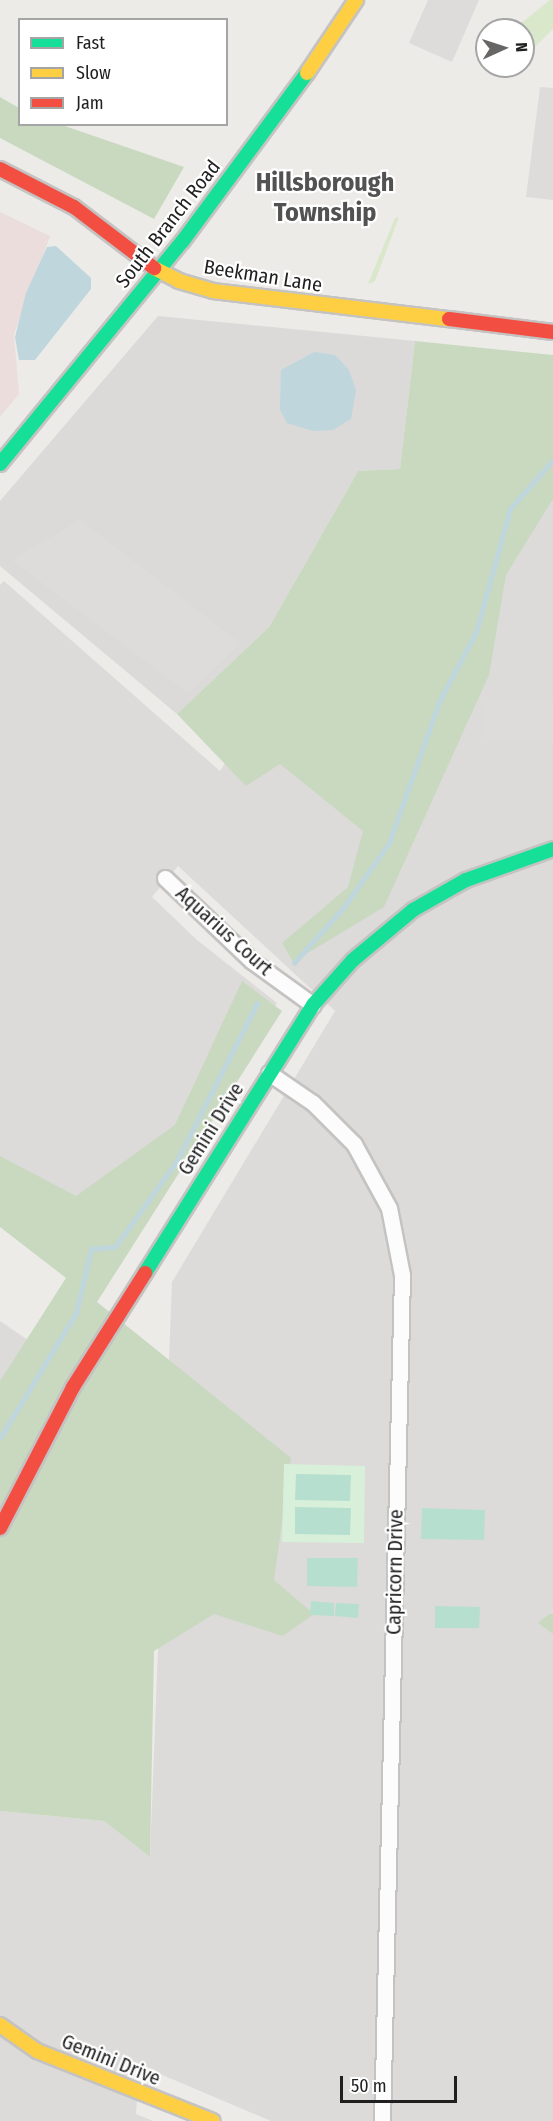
<!DOCTYPE html>
<html>
<head>
<meta charset="utf-8">
<style>
	body { margin:0 }
	#map { position:relative; width:553px; height:2121px; overflow:hidden; background:#edebe8; font-family:"Fira Sans Condensed",sans-serif }
	div>[style] { position:absolute }
	[style*='--x'] { left:calc(var(--x)*1px); top:calc(var(--y)*1px); width:calc(var(--w)*1px); rotate:calc(var(--a)*1deg) }
	.residential>* { inset:0; background:#dcdbd9 }
	.commercial>* { inset:0; background:#eadddb }
	.religious>* { inset:0; background:#dbdad9 }
	.grass>* { inset:0; background:#d9e7ca }
	.forest>* { inset:0; background:#c8d9c0 }
	.park>* { inset:0; background:#d8f0d9 }
	.pitch>* { inset:0; background:#b7dfcf }
	.parking>* { inset:0; background:#dddcdb }
	.water>* { inset:0; background:#bfd6dd }
	.stream>* { height:4.5px; margin:-2.25px; padding:0 2.25px; transform-origin:2.25px; border-radius:2.25px; background:#bfd6dd }
	.roads { filter:drop-shadow(2px 0 #c4c3c2) drop-shadow(-2px 0 #c4c3c2) drop-shadow(0 2px #c4c3c2) drop-shadow(0 -2px #c4c3c2) }
	.street>* { height:15px; margin:-7.5px; padding:0 7.5px; transform-origin:7.5px; border-radius:7.5px; background:#fcfcfc }
	.fast>* { height:14px; margin:-7px; padding:0 7px; transform-origin:7px; border-radius:7px; background:#16e098 }
	.slow>* { height:14px; margin:-7px; padding:0 7px; transform-origin:7px; border-radius:7px; background:#ffcf43 }
	.jam>* { height:14px; margin:-7px; padding:0 7px; transform-origin:7px; border-radius:7px; background:#f24e42 }
	span { translate:-50% -50%; white-space:nowrap; text-align:center; line-height:1.15; -webkit-text-stroke:4.5px #fff; paint-order:stroke }
	.street-label { font-size:20px; color:#1f1f1f }
	.district-label { font-size:26px; color:#525252; font-weight:700 }
	.legend { position:absolute; left:18px; top:18px; width:210px; height:108px; box-sizing:border-box; background:#fff; border:2px solid #a5a5a5; margin:0; padding:8px 10px; list-style:none; font-size:18px; color:#1f1f1f }
	.legend li { display:flex; align-items:center; gap:12px; height:30px }
	.legend b { width:30px; border:2px solid #a5a5a5 }
	.north { position:absolute; left:475px; top:18px; width:60px; height:60px; box-sizing:border-box; background:#fff; border:2px solid #a5a5a5; border-radius:50%; rotate:87deg; font-size:16px; font-weight:700; line-height:24px; text-align:center; color:#1f1f1f }
	.north::after { content:''; display:block; margin:auto; width:21px; height:27px; background:#676665; clip-path:polygon(50% 0,100% 100%,50% 72%,0 100%) }
	.scale { position:absolute; left:340px; top:2076px; width:117px; height:27px; box-sizing:border-box; border:3px solid #1f1f1f; border-top:0; padding-left:8px; font-size:18px; line-height:21px; white-space:nowrap; color:#1f1f1f; -webkit-text-stroke:4px #fff; paint-order:stroke }
</style>
</head>
<body>
<div id="map">
	<div class="residential">
		<div style="clip-path:polygon(492px 362px,553px 366px,553px 2121px,271px 2121px,139px 2065px,136px 2114px,153px 2121px,0 2121px,0 1811px,104px 1821px,150px 1857px,172px 1282px,335px 1011px,178px 866px,152px 897px,197px 940px,277px 1003px,103px 1263px,0 1176px,0 585px,4px 581px,220px 771px)"></div>
		<div style="clip-path:polygon(0 1321px,41px 1349px,0 1445px)"></div>
	</div>
	<div class="commercial">
		<div style="clip-path:polygon(0 212px,50px 236px,14px 334px,19px 394px,0 417px)"></div>
	</div>
	<div class="religious">
		<div style="clip-path:polygon(158px 316px,415px 341px,400px 469px,358px 471px,269px 627px,177px 714px,0 566px,0 501px)"></div>
	</div>
	<div class="grass">
		<div style="clip-path:polygon(550px 0,553px 0,553px 29px,533px 49px,520px 24px)"></div>
		<div style="clip-path:polygon(399px 217px,375px 281px,368px 284px,395px 218px)"></div>
	</div>
	<div class="forest">
		<div style="clip-path:polygon(0 97px,19px 108px,20px 124px,62px 125px,184px 167px,154px 219px,0 138px)"></div>
		<div style="clip-path:polygon(415px 341px,553px 355px,553px 499px,506px 575px,489px 675px,384px 907px,293px 962px,282px 943px,348px 887px,363px 831px,280px 764px,246px 786px,177px 714px,269px 627px,358px 471px,400px 469px)"></div>
		<div style="clip-path:polygon(242px 981px,282px 1011px,97px 1302px,291px 1458px,274px 1580px,314px 1614px,283px 1636px,214px 1614px,154px 1651px,150px 1857px,104px 1821px,0 1811px,0 1381px,66px 1278px,0 1227px,0 1156px,76px 1196px,175px 1125px)"></div>
		<div style="clip-path:polygon(549px 1614px,553px 1614px,553px 1634px,538px 1623px)"></div>
	</div>
	<div class="park">
		<div style="clip-path:polygon(284px 1464px,365px 1466px,364px 1543px,282px 1542px)"></div>
	</div>
	<div class="pitch">
		<div style="clip-path:polygon(296px 1474px,351px 1475px,350px 1501px,295px 1500px)"></div>
		<div style="clip-path:polygon(295px 1507px,351px 1508px,350px 1535px,295px 1534px)"></div>
		<div style="clip-path:polygon(422px 1508px,485px 1510px,484px 1540px,421px 1539px)"></div>
		<div style="clip-path:polygon(307px 1558px,358px 1558px,357px 1587px,307px 1586px)"></div>
		<div style="clip-path:polygon(311px 1601px,334px 1603px,334px 1616px,310px 1615px)"></div>
		<div style="clip-path:polygon(336px 1603px,359px 1604px,358px 1618px,335px 1616px)"></div>
		<div style="clip-path:polygon(435px 1606px,480px 1607px,479px 1628px,435px 1628px)"></div>
	</div>
	<div class="parking">
		<div style="clip-path:polygon(428px 0,479px 0,452px 62px,409px 43px)"></div>
		<div style="clip-path:polygon(540px 87px,553px 88px,553px 200px,526px 197px)"></div>
		<div style="clip-path:polygon(80px 520px,240px 643px,189px 694px,12px 560px)"></div>
		<div style="clip-path:polygon(485px 702px,553px 702px,553px 741px,485px 740px)"></div>
	</div>
	<div class="water">
		<div style="clip-path:polygon(56px 246px,91px 278px,91px 289px,35px 360px,19px 360px,15px 337px,26px 293px,47px 247px)"></div>
		<div style="clip-path:polygon(314px 352px,335px 355px,349px 370px,356px 390px,351px 419px,333px 430px,313px 431px,287px 423px,280px 410px,281px 370px)"></div>
	</div>
	<div class="stream">
		<div style="--x:294;--y:963;--w:75;--a:-48.2"></div>
		<div style="--x:344;--y:907;--w:78;--a:-54.9"></div>
		<div style="--x:389;--y:843;--w:152;--a:-70.4"></div>
		<div style="--x:440;--y:700;--w:77;--a:-62.1"></div>
		<div style="--x:476;--y:632;--w:128;--a:-74.5"></div>
		<div style="--x:510;--y:509;--w:65;--a:-48.7"></div>
		<div style="--x:0;--y:1438;--w:146;--a:-58.7"></div>
		<div style="--x:76;--y:1313;--w:66;--a:-76.8"></div>
		<div style="--x:91;--y:1249;--w:24;--a:-5"></div>
		<div style="--x:115;--y:1247;--w:105;--a:-54.3"></div>
		<div style="--x:176;--y:1162;--w:178;--a:-62.9"></div>
	</div>
	<div class="roads">
		<div class="street">
			<div style="--x:165;--y:878;--w:120;--a:43.7"></div>
			<div style="--x:252;--y:961;--w:75;--a:35.8"></div>
			<div style="--x:269;--y:1073;--w:53;--a:34.3"></div>
			<div style="--x:313;--y:1103;--w:58;--a:45"></div>
			<div style="--x:354;--y:1144;--w:73;--a:61.3"></div>
			<div style="--x:389;--y:1208;--w:68;--a:79"></div>
			<div style="--x:402;--y:1275;--w:846;--a:91.35"></div>
		</div>
		<div class="fast">
			<div style="--x:0;--y:464;--w:287;--a:-50.7"></div>
			<div style="--x:182;--y:242;--w:210;--a:-53.5"></div>
			<div style="--x:145;--y:1273;--w:316;--a:-57.9"></div>
			<div style="--x:313;--y:1005;--w:60;--a:-48.4"></div>
			<div style="--x:353;--y:960;--w:78;--a:-39.8"></div>
			<div style="--x:413;--y:910;--w:61;--a:-29.5"></div>
			<div style="--x:466;--y:880;--w:92;--a:-19.6"></div>
		</div>
		<div class="slow">
			<div style="--x:307;--y:73;--w:88;--a:-56.1"></div>
			<div style="--x:154;--y:268;--w:28;--a:27"></div>
			<div style="--x:179;--y:281;--w:35;--a:16"></div>
			<div style="--x:213;--y:291;--w:238;--a:6.8"></div>
			<div style="--x:0;--y:2025;--w:45;--a:35.1"></div>
			<div style="--x:37;--y:2051;--w:189;--a:21.7"></div>
		</div>
		<div class="jam">
			<div style="--x:0;--y:169;--w:83;--a:27.2"></div>
			<div style="--x:74;--y:207;--w:101;--a:37.3"></div>
			<div style="--x:449;--y:319;--w:105;--a:7.1"></div>
			<div style="--x:0;--y:1528;--w:159;--a:-62.6"></div>
			<div style="--x:73;--y:1387;--w:135;--a:-57.7"></div>
		</div>
	</div>
	<div class="street-label">
		<span style="left:168px;top:224px;rotate:-52deg">South Branch Road</span>
		<span style="left:263px;top:276px;rotate:9deg">Beekman Lane</span>
		<span style="left:224px;top:931px;rotate:42deg">Aquarius Court</span>
		<span style="left:211px;top:1129px;rotate:-58deg">Gemini Drive</span>
		<span style="left:395px;top:1572px;rotate:-89deg">Capricorn Drive</span>
		<span style="left:111px;top:2060px;rotate:22deg">Gemini Drive</span>
	</div>
	<div class="district-label">
		<span style="left:325px;top:198px">Hillsborough<br>Township</span>
	</div>
	<ul class="legend">
	<li><b style="height:8px;background:#16e098"></b>Fast</li>
	<li><b style="height:8px;background:#ffcf43"></b>Slow</li>
	<li><b style="height:8px;background:#f24e42"></b>Jam</li>
	</ul>
	<div class="north">N</div>
	<div class="scale">50 m</div>
</div>
</body>
</html>
